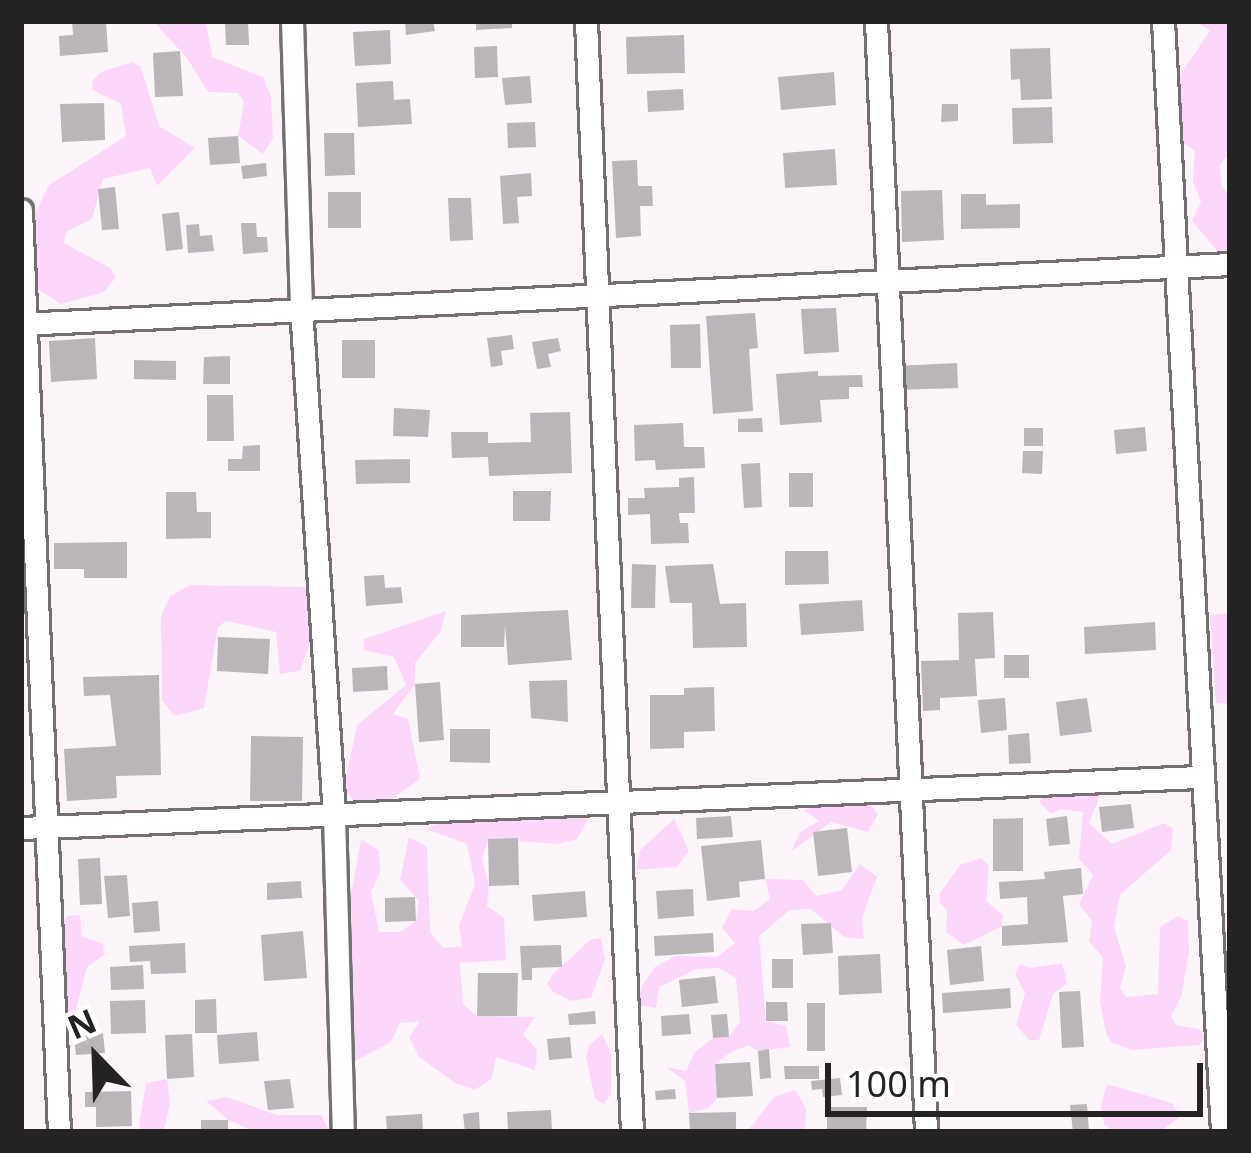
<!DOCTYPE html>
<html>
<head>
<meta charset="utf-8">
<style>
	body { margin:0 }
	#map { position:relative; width:1251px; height:1153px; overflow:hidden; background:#fbf5fa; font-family:"Noto Sans",sans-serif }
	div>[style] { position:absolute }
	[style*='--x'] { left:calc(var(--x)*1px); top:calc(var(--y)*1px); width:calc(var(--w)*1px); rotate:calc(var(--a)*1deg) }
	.green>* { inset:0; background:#fdd7f8 }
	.building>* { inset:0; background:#bab5b9 }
	.roads { filter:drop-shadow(3px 0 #746f73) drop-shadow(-3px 0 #746f73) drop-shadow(0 3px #746f73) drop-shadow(0 -3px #746f73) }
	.minor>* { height:21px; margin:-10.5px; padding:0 10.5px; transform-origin:10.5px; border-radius:10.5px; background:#fff }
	span { translate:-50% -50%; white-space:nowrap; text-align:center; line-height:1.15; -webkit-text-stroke:9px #fff; paint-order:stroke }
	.frame { position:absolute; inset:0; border:24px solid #242223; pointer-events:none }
	.north { position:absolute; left:36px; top:997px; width:120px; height:120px; -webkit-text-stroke:9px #fff; paint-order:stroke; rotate:337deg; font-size:33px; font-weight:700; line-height:48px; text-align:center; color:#242223 }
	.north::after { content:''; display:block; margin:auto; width:42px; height:54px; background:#242223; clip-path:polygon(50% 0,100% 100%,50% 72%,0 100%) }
	.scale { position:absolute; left:825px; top:1063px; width:378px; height:54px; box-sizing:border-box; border:6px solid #242223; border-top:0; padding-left:15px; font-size:36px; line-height:42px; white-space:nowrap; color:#242223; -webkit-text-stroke:9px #fff; paint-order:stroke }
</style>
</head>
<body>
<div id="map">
	<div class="green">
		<div style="clip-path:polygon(153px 21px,206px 21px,212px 57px,263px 77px,271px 97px,273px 138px,263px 154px,238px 136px,244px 102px,238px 93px,208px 92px,187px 58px)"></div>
		<div style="clip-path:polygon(1195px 21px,1230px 21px,1230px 152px,1220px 165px,1222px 186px,1230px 197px,1230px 251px,1218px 252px,1192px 221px,1201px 202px,1193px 182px,1195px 151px,1177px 139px,1174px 129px,1181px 108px,1179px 76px,1210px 31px)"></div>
		<div style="clip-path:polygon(132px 62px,141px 67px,159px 126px,195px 148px,157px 186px,150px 168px,103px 179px,92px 219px,66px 232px,64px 243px,110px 268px,116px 277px,104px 292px,61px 304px,35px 287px,25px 234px,49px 185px,126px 136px,121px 104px,92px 90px,93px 80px,101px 72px)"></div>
		<div style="clip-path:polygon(190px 585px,306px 587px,311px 640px,300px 671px,280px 674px,276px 632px,226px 621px,218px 627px,204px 708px,174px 716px,162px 700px,161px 616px,170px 596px)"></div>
		<div style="clip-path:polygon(446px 611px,441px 631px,415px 663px,415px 684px,393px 714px,408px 719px,420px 779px,376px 810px,356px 804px,344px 788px,357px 725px,406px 685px,394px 657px,364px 650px,364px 639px)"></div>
		<div style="clip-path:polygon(1230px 613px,1230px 704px,1216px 703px,1210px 615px)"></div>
		<div style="clip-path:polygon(1093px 787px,1101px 794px,1089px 823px,1112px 844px,1164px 823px,1173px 829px,1171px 850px,1120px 895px,1114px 927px,1126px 967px,1120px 988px,1126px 997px,1158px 994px,1160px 927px,1178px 916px,1188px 921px,1189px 952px,1181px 997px,1171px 1016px,1176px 1025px,1199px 1029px,1206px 1037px,1199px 1045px,1132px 1050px,1112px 1043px,1106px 1034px,1100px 1002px,1103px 958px,1089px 941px,1092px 921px,1079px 904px,1093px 875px,1079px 859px,1083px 812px,1061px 809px,1051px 814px,1039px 802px,1045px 794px)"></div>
		<div style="clip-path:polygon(847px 795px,870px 803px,878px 814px,868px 832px,831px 822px,791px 852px,800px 832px,819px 821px,804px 810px)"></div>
		<div style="clip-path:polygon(569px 812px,589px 818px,577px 839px,558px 844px,489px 839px,482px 858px,489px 886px,487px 906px,504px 918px,506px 960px,460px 963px,463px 1004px,477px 1016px,535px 1017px,523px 1034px,537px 1050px,535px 1070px,496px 1057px,492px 1078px,475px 1090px,455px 1083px,419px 1057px,409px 1037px,420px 1021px,400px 1023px,391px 1042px,353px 1062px,337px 1047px,351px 1007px,346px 923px,361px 839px,379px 851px,380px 872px,371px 892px,379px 932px,400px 932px,416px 921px,419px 901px,400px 880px,409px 837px,427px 847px,430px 932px,443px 948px,462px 946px,459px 925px,475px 884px,467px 844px,426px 829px,445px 821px)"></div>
		<div style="clip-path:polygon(674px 819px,689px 851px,677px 867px,636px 870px,640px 850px)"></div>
		<div style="clip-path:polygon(981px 858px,989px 866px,986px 901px,1003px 915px,1002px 926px,964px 945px,946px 932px,947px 910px,940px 903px,940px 893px,960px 865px)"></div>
		<div style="clip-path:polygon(860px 864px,877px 877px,862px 918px,864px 939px,844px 937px,811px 909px,790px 910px,759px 936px,766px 1021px,786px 1026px,790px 1047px,758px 1051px,749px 1045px,731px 1052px,715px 1064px,717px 1098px,709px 1108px,689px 1113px,685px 1081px,666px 1067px,686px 1071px,695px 1052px,713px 1038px,729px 1037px,740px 1021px,736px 978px,718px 968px,697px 969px,659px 987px,656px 1008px,636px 1005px,643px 984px,655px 967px,675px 956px,717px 957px,735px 943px,722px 928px,732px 909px,753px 911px,770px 899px,765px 879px,803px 880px,816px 896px,842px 890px)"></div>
		<div style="clip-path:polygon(80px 915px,82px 936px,103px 944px,104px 955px,87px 967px,75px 1014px,65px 1021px,60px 926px,67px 916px)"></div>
		<div style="clip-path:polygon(601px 938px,605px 959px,591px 998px,571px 1001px,553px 992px,547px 984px,552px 975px,590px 940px)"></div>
		<div style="clip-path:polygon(1062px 963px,1067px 983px,1053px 994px,1039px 1040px,1029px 1040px,1016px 1025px,1025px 993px,1015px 974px,1020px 964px,1031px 968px)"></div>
		<div style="clip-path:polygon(602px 1034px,611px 1053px,611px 1094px,604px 1104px,595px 1099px,586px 1057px,589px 1045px)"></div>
		<div style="clip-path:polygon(167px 1079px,170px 1102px,164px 1132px,144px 1132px,139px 1126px,146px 1083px)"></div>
		<div style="clip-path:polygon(1107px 1084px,1172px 1103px,1180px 1117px,1160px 1132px,1116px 1132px,1104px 1125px,1101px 1104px)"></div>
		<div style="clip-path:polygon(795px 1090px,806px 1108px,805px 1132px,747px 1132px,774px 1097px)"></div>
		<div style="clip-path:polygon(227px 1097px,277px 1115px,321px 1115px,330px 1132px,256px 1132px,228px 1120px,206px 1101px)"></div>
	</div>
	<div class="building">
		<div style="clip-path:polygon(72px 21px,106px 21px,108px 52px,60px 56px,59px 36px,73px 35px)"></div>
		<div style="clip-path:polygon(225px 21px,248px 21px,249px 45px,226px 45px)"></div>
		<div style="clip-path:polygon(405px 21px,433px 21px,435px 31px,406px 35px)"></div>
		<div style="clip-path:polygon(476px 21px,512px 21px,512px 28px,476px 30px)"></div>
		<div style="clip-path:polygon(390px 30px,391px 64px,355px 66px,353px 32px)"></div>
		<div style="clip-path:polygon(684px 35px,685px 73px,627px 74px,626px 37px)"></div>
		<div style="clip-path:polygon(497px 46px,498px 77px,475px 78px,474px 47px)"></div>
		<div style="clip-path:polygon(1050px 48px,1052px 99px,1021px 100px,1020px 79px,1011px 80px,1010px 49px)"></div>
		<div style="clip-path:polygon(180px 51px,183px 96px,155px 97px,153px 53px)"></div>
		<div style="clip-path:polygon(834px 72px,836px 105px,781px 110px,778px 77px)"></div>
		<div style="clip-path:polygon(530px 76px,532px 103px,505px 105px,502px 78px)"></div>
		<div style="clip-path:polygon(393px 81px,394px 100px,410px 99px,412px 124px,358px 127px,356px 83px)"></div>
		<div style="clip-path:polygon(683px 89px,684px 110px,648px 112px,647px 91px)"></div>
		<div style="clip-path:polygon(104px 103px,105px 140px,62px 142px,60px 104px)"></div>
		<div style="clip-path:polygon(942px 104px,958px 104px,958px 121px,941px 122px)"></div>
		<div style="clip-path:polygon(1052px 107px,1053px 143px,1013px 144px,1012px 108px)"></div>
		<div style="clip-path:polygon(535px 122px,536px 147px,508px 148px,507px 123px)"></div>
		<div style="clip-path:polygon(324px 133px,354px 133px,355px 175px,325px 176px)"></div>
		<div style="clip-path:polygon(238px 136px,240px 163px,210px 165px,208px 138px)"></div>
		<div style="clip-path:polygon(835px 149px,837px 185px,785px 188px,783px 153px)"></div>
		<div style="clip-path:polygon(637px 160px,638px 186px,652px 186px,653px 206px,640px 206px,641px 236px,616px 238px,612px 161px)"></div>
		<div style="clip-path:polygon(266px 163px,267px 176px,243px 179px,241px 166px)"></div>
		<div style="clip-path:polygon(531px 173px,532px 196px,517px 197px,519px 223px,503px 224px,500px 176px)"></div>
		<div style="clip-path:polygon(115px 187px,119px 229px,102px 230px,98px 189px)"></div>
		<div style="clip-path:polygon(942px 190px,944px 240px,902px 242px,901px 191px)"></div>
		<div style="clip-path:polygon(328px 192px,361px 192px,361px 228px,328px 228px)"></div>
		<div style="clip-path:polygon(961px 194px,986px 194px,986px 205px,1020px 204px,1020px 228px,961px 229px)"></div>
		<div style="clip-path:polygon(448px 198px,471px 198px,473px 240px,450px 241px)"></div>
		<div style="clip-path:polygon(179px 212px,183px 249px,166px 251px,162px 214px)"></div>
		<div style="clip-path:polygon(241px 223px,256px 223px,257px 237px,267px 237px,268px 252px,243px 254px)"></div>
		<div style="clip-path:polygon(199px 224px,200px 236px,212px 235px,214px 251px,188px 253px,186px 225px)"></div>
		<div style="clip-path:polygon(836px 308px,839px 352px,804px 354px,801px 309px)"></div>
		<div style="clip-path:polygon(755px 313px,758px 348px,749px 349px,753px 411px,713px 414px,706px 316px)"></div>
		<div style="clip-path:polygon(700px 324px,701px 368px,671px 368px,670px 325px)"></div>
		<div style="clip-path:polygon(512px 335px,514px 349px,501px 351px,503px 365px,491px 367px,487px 338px)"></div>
		<div style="clip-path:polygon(95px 338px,97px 379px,51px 382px,49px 341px)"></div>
		<div style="clip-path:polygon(558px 338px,561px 351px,548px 354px,551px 367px,537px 369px,532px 342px)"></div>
		<div style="clip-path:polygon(342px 340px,375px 340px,375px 378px,342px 378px)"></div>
		<div style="clip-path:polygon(230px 356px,230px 384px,203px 384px,204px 357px)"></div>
		<div style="clip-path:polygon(134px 360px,176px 361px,176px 380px,134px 379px)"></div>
		<div style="clip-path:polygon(957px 363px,958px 388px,897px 390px,896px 366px)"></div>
		<div style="clip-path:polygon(818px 371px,818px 376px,862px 375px,863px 387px,849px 387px,849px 399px,820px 400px,822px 422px,780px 425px,776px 374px)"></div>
		<div style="clip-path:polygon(207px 395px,233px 395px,234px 441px,207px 441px)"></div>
		<div style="clip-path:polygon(394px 408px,430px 410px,428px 437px,393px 436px)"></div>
		<div style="clip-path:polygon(570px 412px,572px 473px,489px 476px,488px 457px,452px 458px,451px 432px,488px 432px,488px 443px,531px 442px,530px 413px)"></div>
		<div style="clip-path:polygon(762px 418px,763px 432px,738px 432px,738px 419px)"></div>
		<div style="clip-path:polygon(683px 423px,684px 447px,704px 447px,705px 468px,656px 470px,655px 460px,635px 461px,634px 425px)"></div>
		<div style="clip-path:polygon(1145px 427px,1147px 451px,1116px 454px,1114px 430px)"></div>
		<div style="clip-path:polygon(1024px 428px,1043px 428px,1043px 446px,1024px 446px)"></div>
		<div style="clip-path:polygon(260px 445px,260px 471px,228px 471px,228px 459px,242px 459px,243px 446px)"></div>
		<div style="clip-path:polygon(1023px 451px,1043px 451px,1042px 474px,1022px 473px)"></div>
		<div style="clip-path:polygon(410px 459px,410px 483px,356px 484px,355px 460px)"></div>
		<div style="clip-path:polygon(760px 463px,762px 507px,744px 508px,741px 464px)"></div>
		<div style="clip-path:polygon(789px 473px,813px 473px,813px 507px,789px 507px)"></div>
		<div style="clip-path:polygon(694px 477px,695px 513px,679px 513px,680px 523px,688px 523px,689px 543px,651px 544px,650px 514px,628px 515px,628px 498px,645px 498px,644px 488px,679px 487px,679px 478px)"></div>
		<div style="clip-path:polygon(513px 491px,551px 491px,550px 521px,513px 521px)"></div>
		<div style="clip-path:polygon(166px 492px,196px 492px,197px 512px,211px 512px,211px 538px,166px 539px)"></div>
		<div style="clip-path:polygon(127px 542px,127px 578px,84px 578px,84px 569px,54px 569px,54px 543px)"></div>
		<div style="clip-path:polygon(785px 551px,828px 551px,829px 584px,785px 585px)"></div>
		<div style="clip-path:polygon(632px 564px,656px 565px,655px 608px,631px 608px)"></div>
		<div style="clip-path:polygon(713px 564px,720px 604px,746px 603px,747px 647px,693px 648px,692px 603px,670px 603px,665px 566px)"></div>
		<div style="clip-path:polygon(384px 575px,385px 588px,401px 587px,403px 603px,366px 606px,364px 576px)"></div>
		<div style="clip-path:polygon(862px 600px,864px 631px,801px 635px,799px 604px)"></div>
		<div style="clip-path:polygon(568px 610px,572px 660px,508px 665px,505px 624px,504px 647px,461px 647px,461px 615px)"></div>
		<div style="clip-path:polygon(993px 612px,995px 658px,975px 659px,977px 696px,940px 698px,940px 710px,923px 711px,921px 661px,959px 660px,958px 613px)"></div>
		<div style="clip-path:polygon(1155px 622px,1156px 650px,1085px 654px,1084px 627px)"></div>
		<div style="clip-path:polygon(218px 637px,270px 639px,268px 674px,217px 671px)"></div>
		<div style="clip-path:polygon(1004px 655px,1029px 655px,1029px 678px,1004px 678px)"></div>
		<div style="clip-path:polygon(387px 666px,388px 690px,353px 692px,352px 668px)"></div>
		<div style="clip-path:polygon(159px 675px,161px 775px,116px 776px,117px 798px,67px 801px,64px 749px,116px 746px,110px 695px,84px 696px,83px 677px)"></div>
		<div style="clip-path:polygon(567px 680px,568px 722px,531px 718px,529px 681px)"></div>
		<div style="clip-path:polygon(440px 682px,444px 740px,419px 742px,415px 684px)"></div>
		<div style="clip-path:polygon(714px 687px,715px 731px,684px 732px,684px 748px,650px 749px,650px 695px,684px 695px,684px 688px)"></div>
		<div style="clip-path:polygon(1005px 698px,1007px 730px,981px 733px,978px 700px)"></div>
		<div style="clip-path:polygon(1087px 698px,1092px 732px,1060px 736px,1056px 702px)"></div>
		<div style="clip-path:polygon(450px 729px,490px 729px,490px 763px,450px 762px)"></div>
		<div style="clip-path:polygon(1029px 733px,1031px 763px,1009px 764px,1008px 735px)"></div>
		<div style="clip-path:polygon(251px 736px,303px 737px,302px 801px,250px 801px)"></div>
		<div style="clip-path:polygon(1131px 804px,1134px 828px,1102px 832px,1099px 807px)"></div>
		<div style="clip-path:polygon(731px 816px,733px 837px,697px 839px,696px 818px)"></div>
		<div style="clip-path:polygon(1067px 816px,1070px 844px,1049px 846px,1046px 819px)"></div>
		<div style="clip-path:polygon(1023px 818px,1023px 871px,993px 871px,993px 819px)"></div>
		<div style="clip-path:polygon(847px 828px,852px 872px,818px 876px,813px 832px)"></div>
		<div style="clip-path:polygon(518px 838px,519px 885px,489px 886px,488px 839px)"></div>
		<div style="clip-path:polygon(761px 840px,765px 879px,739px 882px,740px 897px,707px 901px,701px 846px)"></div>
		<div style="clip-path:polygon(100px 858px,102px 904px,80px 905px,78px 859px)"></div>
		<div style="clip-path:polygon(1081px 868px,1083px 894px,1063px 896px,1068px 942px,1002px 946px,1002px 926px,1028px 924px,1027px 897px,1000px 899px,999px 882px,1045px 879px,1044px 872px)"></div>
		<div style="clip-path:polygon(127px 875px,130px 916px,108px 918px,104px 876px)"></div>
		<div style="clip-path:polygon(301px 881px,302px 898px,267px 900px,267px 883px)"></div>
		<div style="clip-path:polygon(693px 889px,694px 916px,658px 919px,656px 891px)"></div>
		<div style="clip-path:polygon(585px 891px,587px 917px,534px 921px,532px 895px)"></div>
		<div style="clip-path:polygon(415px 897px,416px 921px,385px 922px,385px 898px)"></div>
		<div style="clip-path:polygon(158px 901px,160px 931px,134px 933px,132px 903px)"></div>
		<div style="clip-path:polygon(831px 923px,833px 953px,803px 955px,801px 924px)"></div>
		<div style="clip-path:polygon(303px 931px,307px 978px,264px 981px,261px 935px)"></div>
		<div style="clip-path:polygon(713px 933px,714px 952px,655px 956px,654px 936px)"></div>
		<div style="clip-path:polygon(185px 943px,186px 973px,151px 974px,150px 961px,130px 962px,129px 946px)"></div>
		<div style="clip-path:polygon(561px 945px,562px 967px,532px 968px,532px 980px,522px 980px,520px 946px)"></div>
		<div style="clip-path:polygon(981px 946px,984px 981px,950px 985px,947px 950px)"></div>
		<div style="clip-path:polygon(880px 954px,882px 993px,839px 995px,838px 956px)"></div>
		<div style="clip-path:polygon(772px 959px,793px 959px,793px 988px,772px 988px)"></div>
		<div style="clip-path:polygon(143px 965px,144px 989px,111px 990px,110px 967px)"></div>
		<div style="clip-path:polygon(478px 973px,518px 973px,517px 1016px,477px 1016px)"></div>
		<div style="clip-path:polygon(715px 976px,718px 1003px,682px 1007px,679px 980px)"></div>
		<div style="clip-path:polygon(1010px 988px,1011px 1008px,943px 1013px,942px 993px)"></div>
		<div style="clip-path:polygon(1080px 991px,1084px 1047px,1062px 1048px,1059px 992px)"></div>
		<div style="clip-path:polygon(216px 999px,217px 1033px,195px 1033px,195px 1000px)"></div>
		<div style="clip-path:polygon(145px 1000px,146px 1033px,111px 1034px,110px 1001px)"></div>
		<div style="clip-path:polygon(766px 1002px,787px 1002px,788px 1021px,766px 1021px)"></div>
		<div style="clip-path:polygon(807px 1003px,825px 1003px,825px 1051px,807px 1051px)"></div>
		<div style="clip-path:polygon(595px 1011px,596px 1024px,569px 1025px,568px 1014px)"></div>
		<div style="clip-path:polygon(689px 1014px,691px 1034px,662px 1036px,661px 1016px)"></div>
		<div style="clip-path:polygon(727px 1014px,729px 1037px,713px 1038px,711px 1015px)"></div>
		<div style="clip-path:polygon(257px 1032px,259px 1061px,219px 1064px,217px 1035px)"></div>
		<div style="clip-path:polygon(103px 1033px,105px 1053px,76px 1055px,74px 1036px)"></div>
		<div style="clip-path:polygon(192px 1034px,194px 1077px,167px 1079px,165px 1035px)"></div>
		<div style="clip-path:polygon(570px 1037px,572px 1058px,549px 1060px,547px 1039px)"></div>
		<div style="clip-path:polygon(769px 1049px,771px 1078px,760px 1079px,758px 1051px)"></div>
		<div style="clip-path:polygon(750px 1062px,753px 1096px,717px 1098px,715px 1064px)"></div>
		<div style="clip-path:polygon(784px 1066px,819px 1066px,819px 1079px,785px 1079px)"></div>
		<div style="clip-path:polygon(840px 1078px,842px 1095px,823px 1097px,822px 1089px,812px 1090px,811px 1081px)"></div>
		<div style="clip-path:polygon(290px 1079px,294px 1108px,268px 1110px,264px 1081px)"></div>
		<div style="clip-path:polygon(675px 1089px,676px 1099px,656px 1100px,655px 1091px)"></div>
		<div style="clip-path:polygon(131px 1091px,132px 1126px,96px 1127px,96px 1107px,85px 1107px,85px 1092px)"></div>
		<div style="clip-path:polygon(1087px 1104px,1089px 1132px,1073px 1132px,1070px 1105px)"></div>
		<div style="clip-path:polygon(827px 1107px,867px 1107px,866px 1132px,827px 1132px)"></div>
		<div style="clip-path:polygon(551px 1110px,552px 1132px,508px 1132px,507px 1112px)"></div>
		<div style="clip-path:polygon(479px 1112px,480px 1132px,465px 1132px,463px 1114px)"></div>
		<div style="clip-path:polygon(736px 1112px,736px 1132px,690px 1132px,689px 1113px)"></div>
		<div style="clip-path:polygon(422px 1114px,423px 1132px,387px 1132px,386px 1116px)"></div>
		<div style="clip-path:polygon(201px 1120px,228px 1120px,228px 1132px,201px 1132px)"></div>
	</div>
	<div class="roads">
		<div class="minor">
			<div style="--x:292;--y:21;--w:286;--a:88.2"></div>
			<div style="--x:301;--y:307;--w:509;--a:86.28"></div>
			<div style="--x:334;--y:815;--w:317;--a:88.4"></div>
			<div style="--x:586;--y:21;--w:1112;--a:87.63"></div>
			<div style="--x:876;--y:21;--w:1112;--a:87.42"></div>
			<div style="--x:1163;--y:21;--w:1113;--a:86.96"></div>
			<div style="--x:21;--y:210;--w:923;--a:87.64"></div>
			<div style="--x:21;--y:324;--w:1210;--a:-2.84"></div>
			<div style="--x:21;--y:828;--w:1180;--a:-2.48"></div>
		</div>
	</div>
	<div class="frame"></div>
	<div class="north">N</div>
	<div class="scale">100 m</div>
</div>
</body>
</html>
